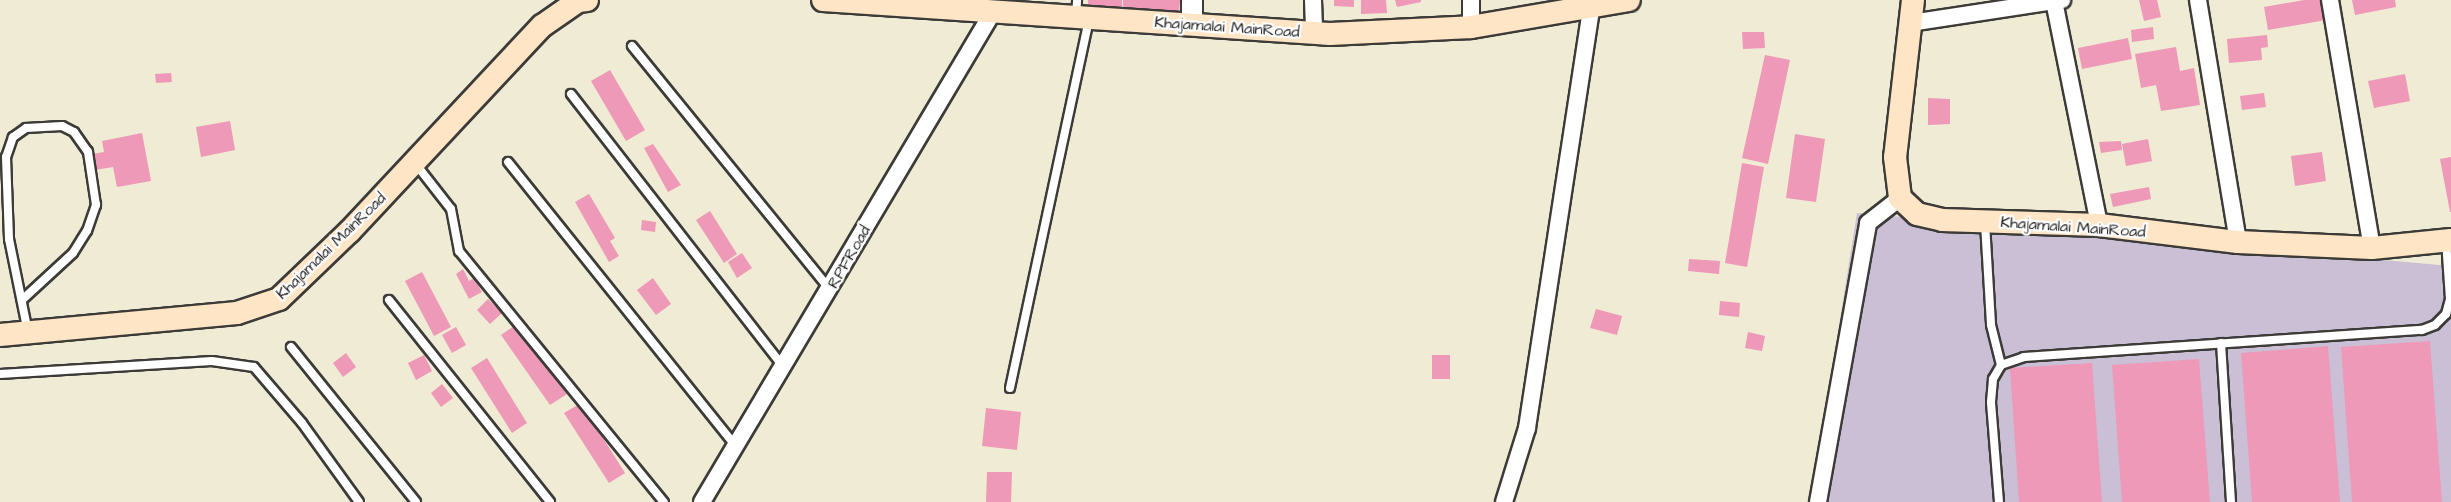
<!DOCTYPE html>
<html>
<head>
<meta charset="utf-8">
<style>
	body { margin:0 }
	#map { position:relative; width:2451px; height:502px; overflow:hidden; background:#efebd4; font-family:"Architects Daughter",sans-serif }
	div>[style] { position:absolute }
	[style*='--x'] { left:calc(var(--x)*1px); top:calc(var(--y)*1px); width:calc(var(--w)*1px); rotate:calc(var(--a)*1deg) }
	.industrial>* { inset:0; background:#cbbfd5 }
	.building>* { inset:0; background:#ed99b7 }
	.roads { filter:drop-shadow(2px 0 #3c3b38) drop-shadow(-2px 0 #3c3b38) drop-shadow(0 2px #3c3b38) drop-shadow(0 -2px #3c3b38) }
	.service>* { height:8px; margin:-4px; padding:0 4px; transform-origin:4px; border-radius:4px; background:#fff }
	.minor>* { height:16px; margin:-8px; padding:0 8px; transform-origin:8px; border-radius:8px; background:#fff }
	.tertiary>* { height:20px; margin:-10px; padding:0 10px; transform-origin:10px; border-radius:10px; background:#fff }
	.secondary>* { height:22px; margin:-11px; padding:0 11px; transform-origin:11px; border-radius:11px; background:#fee5c5 }
	span { translate:-50% -50%; white-space:nowrap; text-align:center; line-height:1.15; -webkit-text-stroke:4.5px #fff; paint-order:stroke }
	.street-label { font-size:16px; color:#1c1c1c }
</style>
</head>
<body>
<div id="map">
	<div class="industrial">
		<div style="clip-path:polygon(1857px 213px,2451px 266px,2451px 502px,1811px 502px)"></div>
	</div>
	<div class="building">
		<div style="clip-path:polygon(1088px 0,1122px 0,1122px 14px,1089px 14px)"></div>
		<div style="clip-path:polygon(1123px 0,1180px 0,1179px 13px,1123px 10px)"></div>
		<div style="clip-path:polygon(1334px 0,1354px 0,1354px 7px,1334px 6px)"></div>
		<div style="clip-path:polygon(1361px 0,1386px 0,1387px 13px,1361px 14px)"></div>
		<div style="clip-path:polygon(1395px 0,1421px 0,1421px 2px,1397px 7px)"></div>
		<div style="clip-path:polygon(2139px 0,2157px 0,2161px 17px,2144px 21px)"></div>
		<div style="clip-path:polygon(2304px 0,2323px 0,2326px 20px,2268px 30px,2264px 7px)"></div>
		<div style="clip-path:polygon(2352px 0,2395px 0,2396px 7px,2355px 15px)"></div>
		<div style="clip-path:polygon(2153px 27px,2154px 39px,2132px 42px,2131px 30px)"></div>
		<div style="clip-path:polygon(1742px 32px,1764px 32px,1765px 48px,1743px 49px)"></div>
		<div style="clip-path:polygon(2267px 35px,2268px 47px,2261px 48px,2262px 60px,2229px 63px,2227px 39px)"></div>
		<div style="clip-path:polygon(2128px 38px,2132px 59px,2082px 69px,2078px 48px)"></div>
		<div style="clip-path:polygon(2176px 47px,2180px 71px,2194px 68px,2200px 105px,2161px 111px,2156px 85px,2141px 88px,2135px 54px)"></div>
		<div style="clip-path:polygon(1765px 55px,1790px 60px,1768px 164px,1742px 158px)"></div>
		<div style="clip-path:polygon(610px 70px,645px 130px,626px 141px,591px 81px)"></div>
		<div style="clip-path:polygon(171px 73px,172px 82px,156px 83px,155px 74px)"></div>
		<div style="clip-path:polygon(2405px 74px,2410px 101px,2374px 108px,2368px 81px)"></div>
		<div style="clip-path:polygon(2264px 93px,2266px 107px,2242px 110px,2240px 96px)"></div>
		<div style="clip-path:polygon(1928px 98px,1950px 99px,1950px 124px,1928px 125px)"></div>
		<div style="clip-path:polygon(230px 121px,235px 150px,201px 157px,196px 127px)"></div>
		<div style="clip-path:polygon(142px 133px,151px 181px,117px 187px,113px 167px,89px 171px,87px 155px,104px 152px,102px 141px)"></div>
		<div style="clip-path:polygon(1795px 134px,1825px 139px,1816px 202px,1786px 198px)"></div>
		<div style="clip-path:polygon(2148px 139px,2152px 161px,2126px 166px,2122px 144px)"></div>
		<div style="clip-path:polygon(2121px 141px,2122px 150px,2101px 153px,2099px 142px)"></div>
		<div style="clip-path:polygon(653px 144px,681px 185px,668px 192px,644px 148px)"></div>
		<div style="clip-path:polygon(2322px 152px,2326px 181px,2295px 186px,2291px 156px)"></div>
		<div style="clip-path:polygon(2451px 157px,2451px 212px,2450px 212px,2440px 159px)"></div>
		<div style="clip-path:polygon(1742px 163px,1764px 167px,1747px 267px,1725px 263px)"></div>
		<div style="clip-path:polygon(2149px 187px,2151px 199px,2113px 207px,2110px 194px)"></div>
		<div style="clip-path:polygon(589px 194px,615px 238px,610px 241px,619px 256px,609px 262px,575px 202px)"></div>
		<div style="clip-path:polygon(710px 211px,737px 254px,724px 263px,696px 220px)"></div>
		<div style="clip-path:polygon(642px 220px,656px 222px,655px 232px,641px 230px)"></div>
		<div style="clip-path:polygon(742px 253px,752px 268px,737px 278px,728px 262px)"></div>
		<div style="clip-path:polygon(1689px 259px,1720px 261px,1719px 274px,1688px 271px)"></div>
		<div style="clip-path:polygon(463px 269px,469px 281px,474px 278px,482px 292px,469px 299px,456px 274px)"></div>
		<div style="clip-path:polygon(422px 272px,451px 327px,434px 336px,405px 281px)"></div>
		<div style="clip-path:polygon(653px 278px,671px 304px,656px 315px,637px 290px)"></div>
		<div style="clip-path:polygon(488px 299px,502px 313px,490px 324px,477px 310px)"></div>
		<div style="clip-path:polygon(1720px 301px,1740px 303px,1739px 317px,1719px 315px)"></div>
		<div style="clip-path:polygon(1596px 309px,1622px 316px,1617px 335px,1590px 328px)"></div>
		<div style="clip-path:polygon(517px 324px,567px 394px,550px 405px,501px 335px)"></div>
		<div style="clip-path:polygon(456px 327px,466px 345px,452px 353px,442px 335px)"></div>
		<div style="clip-path:polygon(1748px 332px,1765px 336px,1762px 351px,1745px 348px)"></div>
		<div style="clip-path:polygon(2430px 341px,2442px 502px,2352px 502px,2341px 347px)"></div>
		<div style="clip-path:polygon(2328px 346px,2340px 502px,2252px 502px,2241px 353px)"></div>
		<div style="clip-path:polygon(346px 353px,356px 367px,343px 377px,333px 363px)"></div>
		<div style="clip-path:polygon(424px 355px,432px 371px,416px 380px,408px 363px)"></div>
		<div style="clip-path:polygon(1432px 355px,1450px 355px,1450px 379px,1432px 379px)"></div>
		<div style="clip-path:polygon(487px 358px,527px 423px,512px 433px,471px 368px)"></div>
		<div style="clip-path:polygon(2199px 359px,2210px 502px,2122px 502px,2112px 365px)"></div>
		<div style="clip-path:polygon(2092px 363px,2102px 502px,2019px 502px,2010px 368px)"></div>
		<div style="clip-path:polygon(442px 384px,453px 398px,441px 407px,431px 393px)"></div>
		<div style="clip-path:polygon(581px 403px,625px 473px,609px 483px,564px 413px)"></div>
		<div style="clip-path:polygon(986px 408px,1021px 412px,1017px 450px,982px 446px)"></div>
		<div style="clip-path:polygon(987px 472px,1012px 472px,1011px 502px,986px 502px)"></div>
	</div>
	<div class="roads">
		<div class="service">
			<div style="--x:1076;--y:16;--w:16;--a:-86"></div>
			<div style="--x:632;--y:46;--w:312;--a:50.9"></div>
			<div style="--x:571;--y:94;--w:345;--a:52.1"></div>
			<div style="--x:508;--y:162;--w:365;--a:51.3"></div>
			<div style="--x:415;--y:163;--w:58;--a:52"></div>
			<div style="--x:451;--y:209;--w:43;--a:79.2"></div>
			<div style="--x:459;--y:251;--w:324;--a:50.8"></div>
			<div style="--x:1985;--y:223;--w:102;--a:86.6"></div>
			<div style="--x:1991;--y:325;--w:41;--a:76"></div>
			<div style="--x:22;--y:300;--w:69;--a:-42.7"></div>
			<div style="--x:73;--y:253;--w:26;--a:-58"></div>
			<div style="--x:87;--y:231;--w:28;--a:-71"></div>
			<div style="--x:96;--y:205;--w:54;--a:-98.6"></div>
			<div style="--x:88;--y:152;--w:24;--a:-125"></div>
			<div style="--x:74;--y:132;--w:13;--a:-153"></div>
			<div style="--x:62;--y:126;--w:36;--a:177"></div>
			<div style="--x:26;--y:128;--w:16;--a:145"></div>
			<div style="--x:13;--y:137;--w:21;--a:109"></div>
			<div style="--x:6;--y:157;--w:82;--a:87.9"></div>
			<div style="--x:9;--y:239;--w:95;--a:78.5"></div>
			<div style="--x:389;--y:300;--w:258;--a:51.4"></div>
			<div style="--x:2221;--y:343;--w:159;--a:86.4"></div>
			<div style="--x:291;--y:347;--w:199;--a:51.1"></div>
			<div style="--x:0;--y:374;--w:212;--a:-3.5"></div>
			<div style="--x:212;--y:361;--w:42;--a:8.1"></div>
			<div style="--x:254;--y:367;--w:74;--a:49.4"></div>
			<div style="--x:302;--y:423;--w:97;--a:54.2"></div>
			<div style="--x:1010;--y:388;--w:377;--a:-77.9"></div>
			<div style="--x:1999;--y:502;--w:100;--a:-94.6"></div>
			<div style="--x:1991;--y:402;--w:23;--a:-85"></div>
			<div style="--x:1993;--y:379;--w:16;--a:-60"></div>
			<div style="--x:2001;--y:365;--w:24;--a:-19"></div>
			<div style="--x:2024;--y:357;--w:399;--a:-3.9"></div>
			<div style="--x:2422;--y:330;--w:14;--a:-21"></div>
			<div style="--x:2435;--y:325;--w:16;--a:-45"></div>
			<div style="--x:2446;--y:314;--w:16;--a:-75"></div>
			<div style="--x:2450;--y:299;--w:58;--a:-93.9"></div>
		</div>
		<div class="minor">
			<div style="--x:1313;--y:0;--w:33;--a:88"></div>
			<div style="--x:2198;--y:0;--w:245;--a:80.6"></div>
			<div style="--x:2330;--y:0;--w:252;--a:80.4"></div>
			<div style="--x:2054;--y:1;--w:228;--a:78.6"></div>
			<div style="--x:1911;--y:23;--w:153;--a:-8.7"></div>
			<div style="--x:1471;--y:27;--w:27;--a:-90"></div>
			<div style="--x:702;--y:502;--w:572;--a:-59.31"></div>
			<div style="--x:1504;--y:502;--w:77;--a:-72.7"></div>
			<div style="--x:1527;--y:428;--w:425;--a:-81.3"></div>
			<div style="--x:1818;--y:502;--w:283;--a:-79.8"></div>
			<div style="--x:1868;--y:223;--w:41;--a:-38"></div>
		</div>
		<div class="tertiary">
			<div style="--x:1192;--y:0;--w:25;--a:90"></div>
		</div>
		<div class="secondary">
			<div style="--x:823;--y:0;--w:508;--a:3.84"></div>
			<div style="--x:1330;--y:34;--w:141;--a:-2.8"></div>
			<div style="--x:1471;--y:27;--w:160;--a:-9.7"></div>
			<div style="--x:1913;--y:0;--w:158;--a:96.5"></div>
			<div style="--x:1895;--y:157;--w:41;--a:83"></div>
			<div style="--x:1900;--y:198;--w:23;--a:43"></div>
			<div style="--x:1917;--y:214;--w:26;--a:13"></div>
			<div style="--x:1942;--y:220;--w:157;--a:1.8"></div>
			<div style="--x:2099;--y:225;--w:140;--a:7"></div>
			<div style="--x:2238;--y:242;--w:134;--a:2.6"></div>
			<div style="--x:2372;--y:248;--w:79;--a:-5.8"></div>
			<div style="--x:0;--y:335;--w:238;--a:-5.3"></div>
			<div style="--x:237;--y:313;--w:44;--a:-18.4"></div>
			<div style="--x:279;--y:299;--w:98;--a:-43.8"></div>
			<div style="--x:350;--y:231;--w:281;--a:-46.9"></div>
			<div style="--x:542;--y:26;--w:44;--a:-34.8"></div>
			<div style="--x:578;--y:1;--w:9;--a:-6"></div>
		</div>
	</div>
	<div class="street-label">
		<span style="left:1227px;top:27px;rotate:4deg">Khajamalai MainRoad</span>
		<span style="left:2073px;top:227px;rotate:4deg">Khajamalai MainRoad</span>
		<span style="left:331px;top:246px;rotate:-44deg">Khajamalai MainRoad</span>
		<span style="left:849px;top:257px;rotate:-60deg">RPFRoad</span>
	</div>
</div>
</body>
</html>
